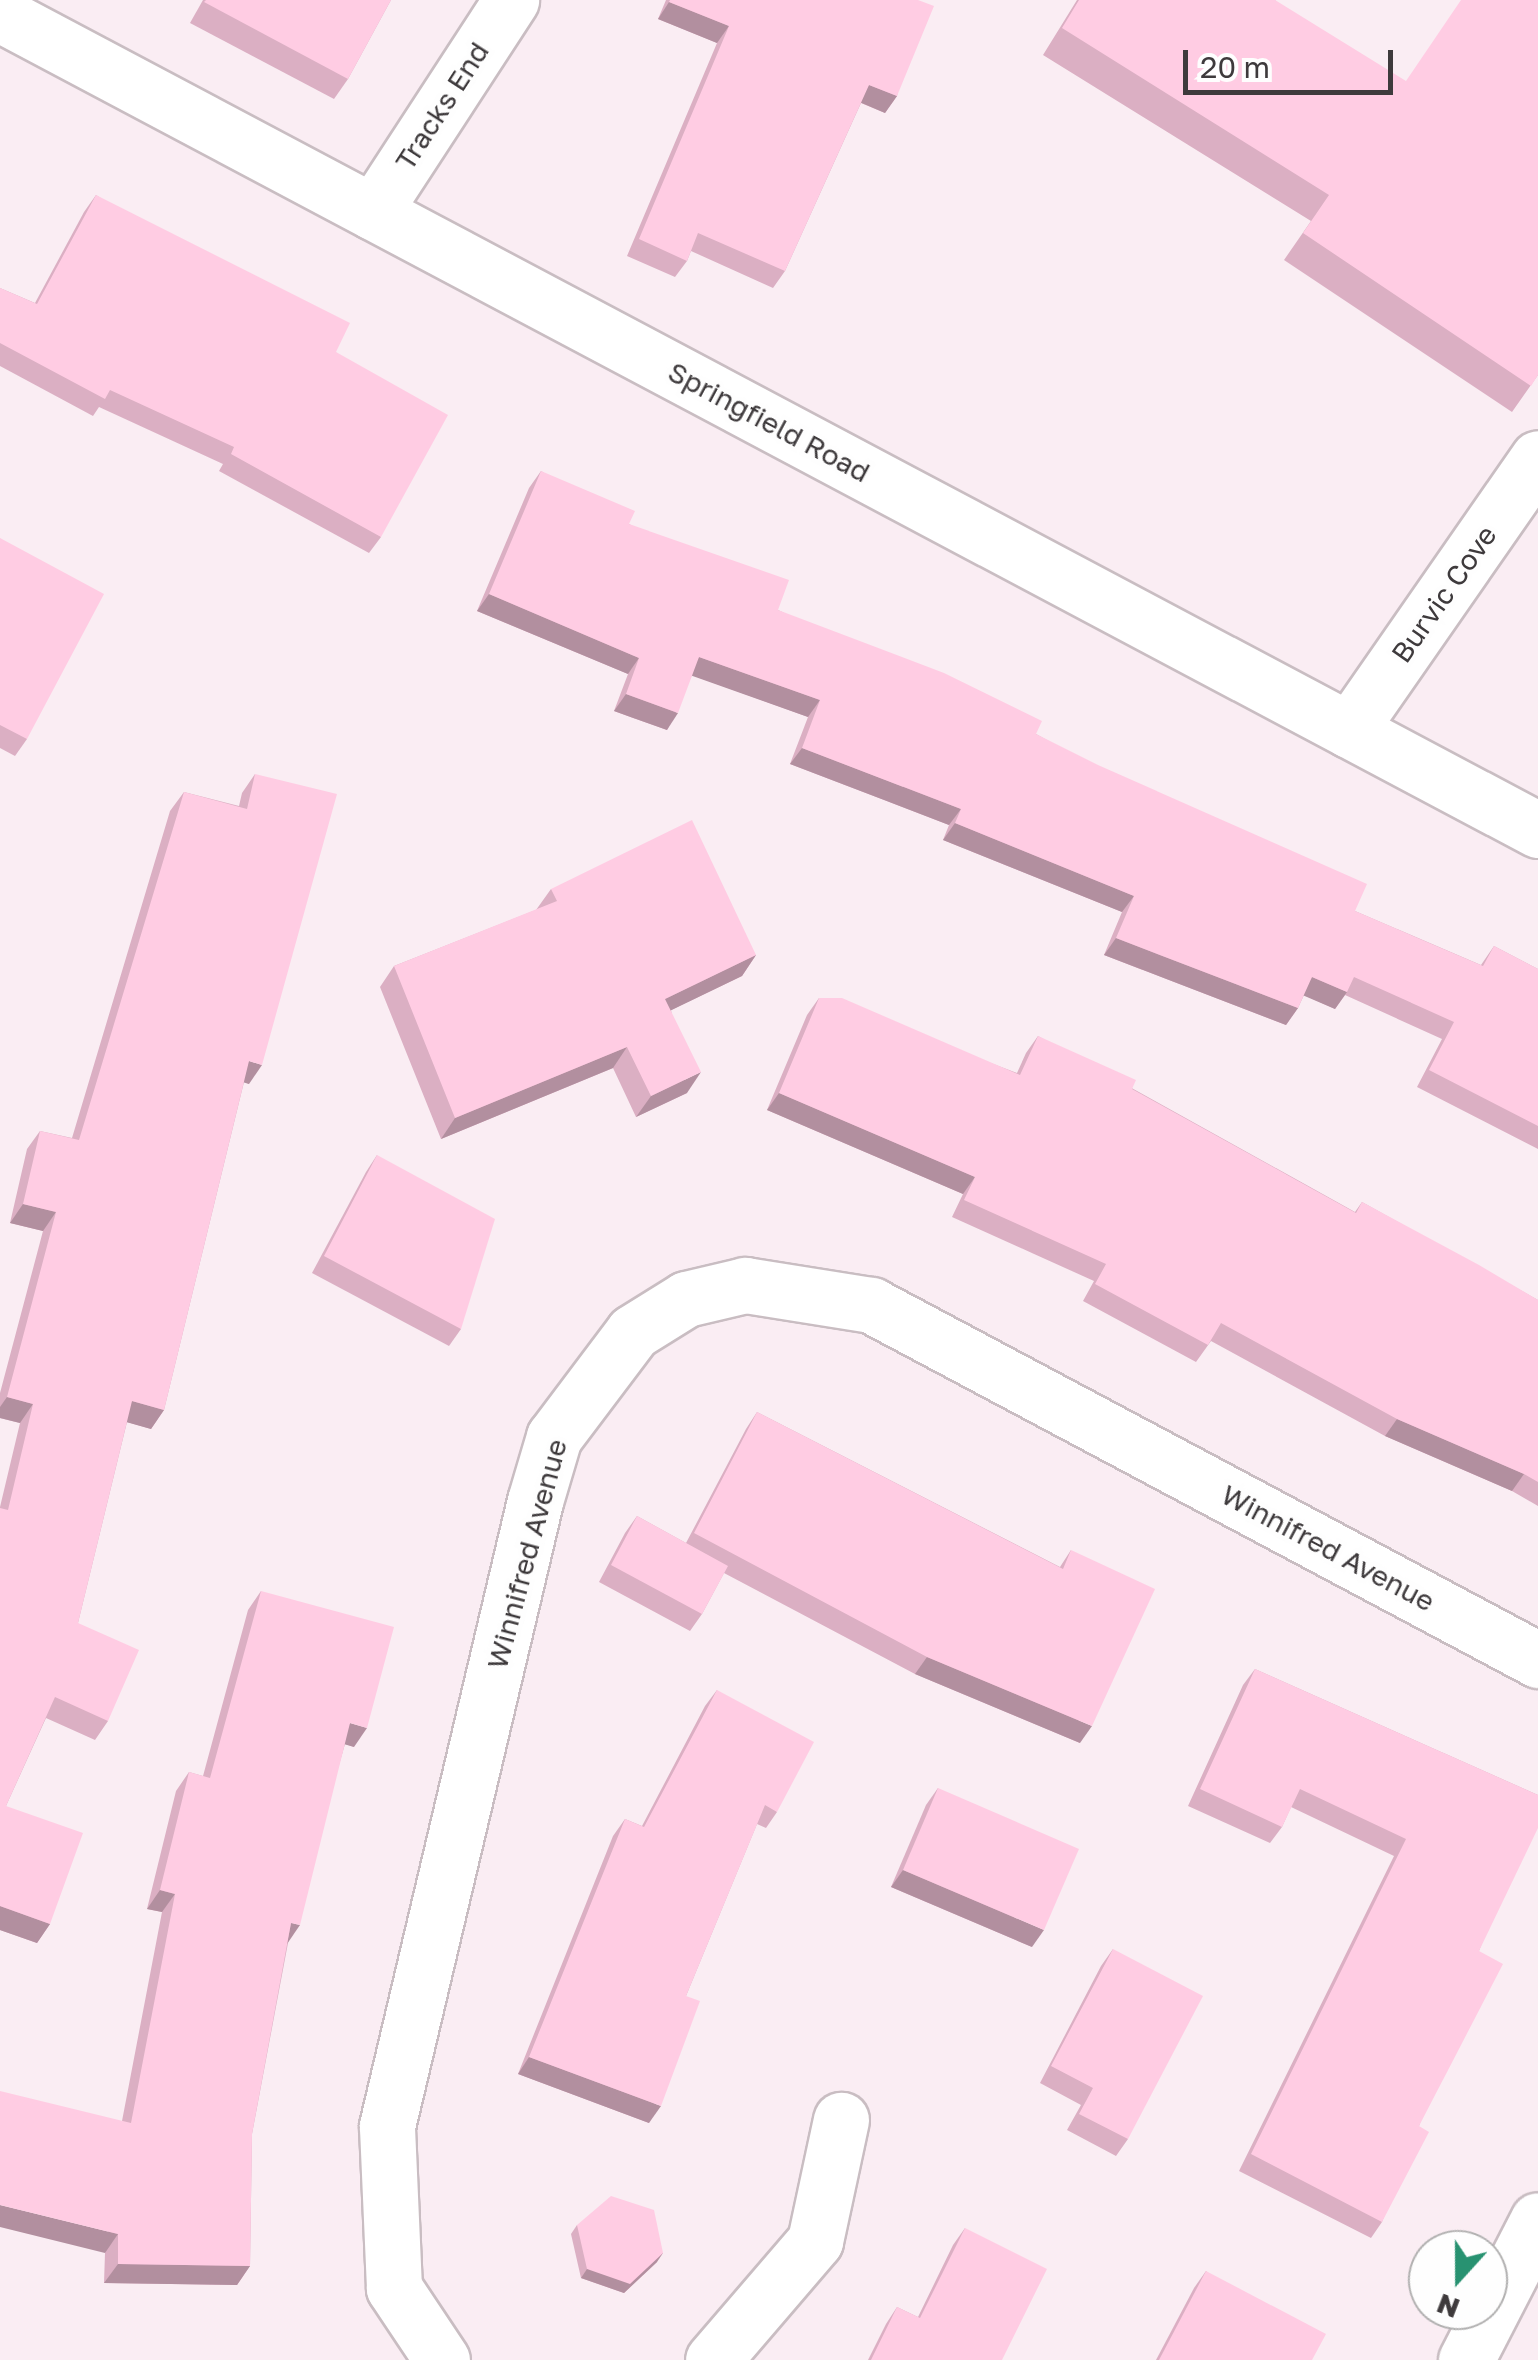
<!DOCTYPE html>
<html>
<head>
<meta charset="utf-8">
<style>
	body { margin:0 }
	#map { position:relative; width:1538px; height:2360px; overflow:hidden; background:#faedf3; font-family:"Golos Text",sans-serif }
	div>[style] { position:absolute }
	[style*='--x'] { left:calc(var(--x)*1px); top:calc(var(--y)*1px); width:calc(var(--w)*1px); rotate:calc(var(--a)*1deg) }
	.roads { filter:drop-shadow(2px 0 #c9bdc2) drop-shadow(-2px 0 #c9bdc2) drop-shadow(0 2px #c9bdc2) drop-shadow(0 -2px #c9bdc2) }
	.street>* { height:55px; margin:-27.5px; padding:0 27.5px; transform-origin:27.5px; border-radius:27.5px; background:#fff }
	.wall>* { inset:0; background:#dbafc3 }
	.shaded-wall>* { inset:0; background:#b28f9f }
	.building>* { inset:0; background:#ffcce3 }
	span { translate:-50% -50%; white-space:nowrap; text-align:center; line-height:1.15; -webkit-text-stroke:9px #fefefe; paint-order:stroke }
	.street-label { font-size:28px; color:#3e3a3c }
	.north { position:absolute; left:1408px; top:2230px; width:100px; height:100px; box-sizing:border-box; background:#fefefe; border:2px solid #b1b0b0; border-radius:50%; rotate:201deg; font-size:28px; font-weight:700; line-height:40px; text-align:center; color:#3e3a3c }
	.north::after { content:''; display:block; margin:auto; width:35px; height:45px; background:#289271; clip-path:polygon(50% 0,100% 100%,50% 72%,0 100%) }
	.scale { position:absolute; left:1183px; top:50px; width:210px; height:45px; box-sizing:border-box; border:5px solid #3e3a3c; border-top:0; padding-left:12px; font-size:30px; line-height:35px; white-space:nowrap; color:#3e3a3c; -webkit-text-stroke:8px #fefefe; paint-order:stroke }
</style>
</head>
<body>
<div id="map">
	<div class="roads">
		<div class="street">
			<div style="--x:0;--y:14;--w:1741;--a:27.95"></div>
			<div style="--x:373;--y:212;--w:253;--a:-56.9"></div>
			<div style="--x:1349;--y:730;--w:331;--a:-55.2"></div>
			<div style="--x:442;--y:2360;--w:87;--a:-123.7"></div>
			<div style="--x:394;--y:2288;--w:162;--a:-92.5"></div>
			<div style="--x:387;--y:2126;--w:642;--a:-76.68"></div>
			<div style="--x:535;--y:1501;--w:67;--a:-73.5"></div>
			<div style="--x:554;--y:1437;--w:131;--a:-53"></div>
			<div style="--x:633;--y:1332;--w:62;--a:-31.9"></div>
			<div style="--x:686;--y:1299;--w:61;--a:-13.3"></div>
			<div style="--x:745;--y:1285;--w:128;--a:9"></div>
			<div style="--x:871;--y:1305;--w:756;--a:28.02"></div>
			<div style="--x:713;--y:2360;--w:157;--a:-49.4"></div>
			<div style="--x:815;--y:2241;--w:124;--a:-77.9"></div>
			<div style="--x:1466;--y:2360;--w:157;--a:-62.8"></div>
		</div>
	</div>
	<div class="wall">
		<div style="clip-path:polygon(203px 0,391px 0,348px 79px,334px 99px,190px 23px)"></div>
		<div style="clip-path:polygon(666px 0,918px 0,897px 96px,885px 113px,861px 103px,785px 271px,773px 288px,691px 251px,687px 261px,675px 277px,627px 256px,717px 43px,658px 19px)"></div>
		<div style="clip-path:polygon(1077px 0,1275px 0,1538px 375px,1512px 412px,1284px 260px,1311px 221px,1043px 55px)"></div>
		<div style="clip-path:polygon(96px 195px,336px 352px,381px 537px,369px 553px,219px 471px,223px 464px,99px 407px,93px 416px,0 366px,0 288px,35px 303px,84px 212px)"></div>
		<div style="clip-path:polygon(541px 471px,629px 524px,778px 610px,1036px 734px,1355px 911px,1481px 965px,1494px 946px,1538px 969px,1538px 1149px,1417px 1087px,1442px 1039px,1345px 995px,1335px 1009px,1304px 995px,1298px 1008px,1286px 1025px,1104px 955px,1122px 912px,943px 840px,949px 825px,790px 764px,808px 717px,692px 675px,667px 730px,614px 711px,628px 674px,477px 611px,529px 488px)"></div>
		<div style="clip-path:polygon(0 538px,27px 739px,15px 756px,0 748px)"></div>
		<div style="clip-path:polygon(255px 774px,249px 1084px,244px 1082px,164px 1410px,151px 1429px,127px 1422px,78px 1623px,108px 1721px,95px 1740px,46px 1718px,6px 1806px,50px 1924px,37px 1943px,0 1930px,0 1507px,20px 1423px,0 1418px,0 1393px,43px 1231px,10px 1223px,27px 1149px,40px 1131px,72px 1138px,170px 811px,184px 792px,239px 806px,242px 793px)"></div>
		<div style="clip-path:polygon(551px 889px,756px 955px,742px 976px,671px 1010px,687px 1093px,636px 1117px,613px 1068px,441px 1139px,380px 987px,394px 966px,536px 910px)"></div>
		<div style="clip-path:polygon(819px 998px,1017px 1073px,1026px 1053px,1038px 1036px,1355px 1212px,1362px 1202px,1538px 1300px,1538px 1506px,1512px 1491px,1385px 1436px,1211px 1341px,1196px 1362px,1083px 1301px,1094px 1281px,952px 1217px,963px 1194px,767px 1110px,807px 1015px)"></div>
		<div style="clip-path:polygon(377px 1155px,461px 1329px,449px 1346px,312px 1273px,366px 1172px)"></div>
		<div style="clip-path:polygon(757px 1412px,1060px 1567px,1071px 1550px,1080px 1743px,915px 1674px,724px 1573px,702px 1614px,690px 1631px,599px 1582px,625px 1533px,637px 1516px,686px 1543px,746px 1429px)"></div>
		<div style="clip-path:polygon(261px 1591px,354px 1747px,345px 1744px,288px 1943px,252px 2134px,250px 2266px,237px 2285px,104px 2283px,105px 2253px,122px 2121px,162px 1912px,147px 1909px,176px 1791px,189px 1772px,203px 1776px,248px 1610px)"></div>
		<div style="clip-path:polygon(1255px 1669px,1538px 1795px,1479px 1951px,1419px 2126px,1382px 2222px,1371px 2238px,1239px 2171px,1394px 1856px,1291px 1807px,1282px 1827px,1270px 1843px,1188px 1806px,1243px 1685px)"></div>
		<div style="clip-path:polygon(717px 1690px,777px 1812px,766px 1828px,757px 1824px,686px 1996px,649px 2123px,518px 2074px,613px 1836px,625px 1819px,642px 1826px,705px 1706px)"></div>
		<div style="clip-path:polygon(938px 1788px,1032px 1947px,891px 1887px,926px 1805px)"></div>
		<div style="clip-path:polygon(1113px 1949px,1128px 2139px,1116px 2156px,1067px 2130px,1081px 2105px,1040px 2083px,1101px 1966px)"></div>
		<div style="clip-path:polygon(577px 2225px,657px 2262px,624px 2293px,581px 2278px,571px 2234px)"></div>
		<div style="clip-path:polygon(965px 2228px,1002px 2360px,868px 2360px,886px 2324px,897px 2307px,918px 2317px,953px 2245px)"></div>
		<div style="clip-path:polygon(1206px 2271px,1312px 2360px,1156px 2360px,1194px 2288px)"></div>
	</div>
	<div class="shaded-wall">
		<div style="clip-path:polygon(669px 2px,729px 26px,717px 43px,658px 19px)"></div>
		<div style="clip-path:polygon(869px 85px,897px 96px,885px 113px,857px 101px)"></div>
		<div style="clip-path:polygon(489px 594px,639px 658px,628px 674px,477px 611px)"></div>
		<div style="clip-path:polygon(699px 657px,820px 700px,808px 717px,687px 674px)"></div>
		<div style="clip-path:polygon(626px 694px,678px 713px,667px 730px,614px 711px)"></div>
		<div style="clip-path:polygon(802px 748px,961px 809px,949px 825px,790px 764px)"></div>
		<div style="clip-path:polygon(955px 823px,1134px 896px,1122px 912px,943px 840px)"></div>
		<div style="clip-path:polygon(1116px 938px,1298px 1008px,1286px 1025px,1104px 955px)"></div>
		<div style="clip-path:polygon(756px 955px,742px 976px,651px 1020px,665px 999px)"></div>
		<div style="clip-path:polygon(1312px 977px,1347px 992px,1335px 1009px,1300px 994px)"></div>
		<div style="clip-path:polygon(627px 1047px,613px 1068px,441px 1139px,455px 1118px)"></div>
		<div style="clip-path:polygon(249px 1061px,262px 1065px,249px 1084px,236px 1080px)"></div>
		<div style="clip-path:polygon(701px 1072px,687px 1093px,636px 1117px,651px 1096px)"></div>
		<div style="clip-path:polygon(779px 1093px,975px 1177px,963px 1194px,767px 1110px)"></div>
		<div style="clip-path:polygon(23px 1204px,56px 1212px,43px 1231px,10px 1223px)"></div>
		<div style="clip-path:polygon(7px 1397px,33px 1404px,20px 1423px,0 1418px,0 1407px)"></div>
		<div style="clip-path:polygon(132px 1401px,164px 1410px,151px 1429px,119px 1420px)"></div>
		<div style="clip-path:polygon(1397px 1419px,1524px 1474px,1512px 1491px,1385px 1436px)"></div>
		<div style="clip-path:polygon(927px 1657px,1092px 1726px,1080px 1743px,915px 1674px)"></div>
		<div style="clip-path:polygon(350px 1723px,367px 1728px,354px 1747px,337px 1742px)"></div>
		<div style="clip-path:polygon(903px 1870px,1044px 1930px,1032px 1947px,891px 1887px)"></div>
		<div style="clip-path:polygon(160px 1890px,175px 1894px,162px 1912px,147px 1909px)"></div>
		<div style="clip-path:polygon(0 1906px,50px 1924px,37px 1943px,0 1930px)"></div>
		<div style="clip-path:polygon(291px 1923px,300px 1925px,287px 1944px)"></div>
		<div style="clip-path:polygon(529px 2057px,661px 2106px,649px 2123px,518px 2074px)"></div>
		<div style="clip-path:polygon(0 2205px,118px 2234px,105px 2253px,0 2227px)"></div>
		<div style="clip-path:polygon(663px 2253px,657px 2262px,624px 2293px,581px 2278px,587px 2269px)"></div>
		<div style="clip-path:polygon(118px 2264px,250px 2266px,237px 2285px,104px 2283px)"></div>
	</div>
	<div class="building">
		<div style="clip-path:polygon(206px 0,391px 0,348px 79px,204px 2px)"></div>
		<div style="clip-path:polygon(670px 0,918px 0,934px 6px,897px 96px,869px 85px,785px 271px,698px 233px,687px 261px,639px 239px,729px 26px,669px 2px)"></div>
		<div style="clip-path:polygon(1079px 0,1275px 0,1406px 81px,1461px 0,1538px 0,1538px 375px,1531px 386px,1303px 233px,1329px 195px,1062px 28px)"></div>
		<div style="clip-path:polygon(96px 195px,350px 323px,336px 352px,448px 415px,381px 537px,231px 454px,234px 447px,110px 390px,105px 399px,0 343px,0 288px,37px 304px)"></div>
		<div style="clip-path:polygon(541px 471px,635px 511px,629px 524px,789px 580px,778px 610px,944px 673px,1042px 721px,1036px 734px,1098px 765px,1367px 884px,1355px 911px,1483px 966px,1494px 946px,1538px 969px,1538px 1126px,1429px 1070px,1454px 1022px,1354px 977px,1347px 992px,1312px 977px,1298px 1008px,1116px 938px,1134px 896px,955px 823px,961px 809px,802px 748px,820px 700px,699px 657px,678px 713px,626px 694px,639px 658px,489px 594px)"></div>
		<div style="clip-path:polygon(0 538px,104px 594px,27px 739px,0 725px)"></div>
		<div style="clip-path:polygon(255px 774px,337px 794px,262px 1065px,249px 1061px,164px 1410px,132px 1401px,78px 1623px,139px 1650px,108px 1721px,55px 1697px,6px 1806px,83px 1833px,50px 1924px,0 1906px,0 1508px,8px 1510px,33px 1404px,7px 1397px,56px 1212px,23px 1204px,40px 1131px,79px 1140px,184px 792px,247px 809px)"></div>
		<div style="clip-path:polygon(692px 820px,756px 955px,665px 999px,701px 1072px,651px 1096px,627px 1047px,455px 1118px,394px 966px,557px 901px,551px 889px)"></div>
		<div style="clip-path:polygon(819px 998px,842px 998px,1020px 1075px,1038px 1036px,1136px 1080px,1132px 1089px,1356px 1213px,1362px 1202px,1479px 1265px,1538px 1300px,1538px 1482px,1524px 1474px,1397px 1419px,1221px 1323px,1208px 1345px,1095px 1284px,1106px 1264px,964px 1200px,975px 1177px,779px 1093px)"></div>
		<div style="clip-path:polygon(377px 1155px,495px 1219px,461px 1329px,324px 1256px)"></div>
		<div style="clip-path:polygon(757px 1412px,1063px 1569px,1071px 1550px,1155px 1589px,1092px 1726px,927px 1657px,694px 1533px)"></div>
		<div style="clip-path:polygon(637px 1516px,728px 1566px,702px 1614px,611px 1565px)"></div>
		<div style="clip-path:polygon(261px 1591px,394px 1627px,367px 1728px,350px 1723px,300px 1925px,291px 1923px,252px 2134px,250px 2266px,118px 2264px,118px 2234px,0 2205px,0 2091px,131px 2123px,175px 1894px,160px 1890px,189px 1772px,210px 1778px)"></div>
		<div style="clip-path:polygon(1255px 1669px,1538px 1795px,1538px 1828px,1479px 1951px,1503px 1964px,1419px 2126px,1429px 2132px,1382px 2222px,1251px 2154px,1406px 1839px,1300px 1789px,1282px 1827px,1200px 1789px)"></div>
		<div style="clip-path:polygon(717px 1690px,814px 1742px,777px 1812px,765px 1805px,686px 1996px,700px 2001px,661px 2106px,529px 2057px,625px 1819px,644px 1827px)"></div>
		<div style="clip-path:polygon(938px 1788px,1079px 1849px,1044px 1930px,903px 1870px)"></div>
		<div style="clip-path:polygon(1113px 1949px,1203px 1996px,1128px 2139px,1079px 2114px,1093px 2088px,1051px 2066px)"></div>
		<div style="clip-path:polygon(611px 2196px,654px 2210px,663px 2253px,630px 2284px,587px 2269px,577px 2225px)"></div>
		<div style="clip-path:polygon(965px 2228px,1047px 2269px,1002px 2360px,871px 2360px,897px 2307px,920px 2318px)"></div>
		<div style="clip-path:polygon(1206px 2271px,1326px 2334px,1312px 2360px,1159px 2360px)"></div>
	</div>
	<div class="street-label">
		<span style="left:442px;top:106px;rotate:-57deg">Tracks End</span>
		<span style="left:769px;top:422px;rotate:28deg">Springfield Road</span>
		<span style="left:1444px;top:594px;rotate:-55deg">Burvic Cove</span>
		<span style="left:1328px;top:1548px;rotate:28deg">Winnifred Avenue</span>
		<span style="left:527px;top:1554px;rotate:-75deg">Winnifred Avenue</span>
	</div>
	<div class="north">N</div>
	<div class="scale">20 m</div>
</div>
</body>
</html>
